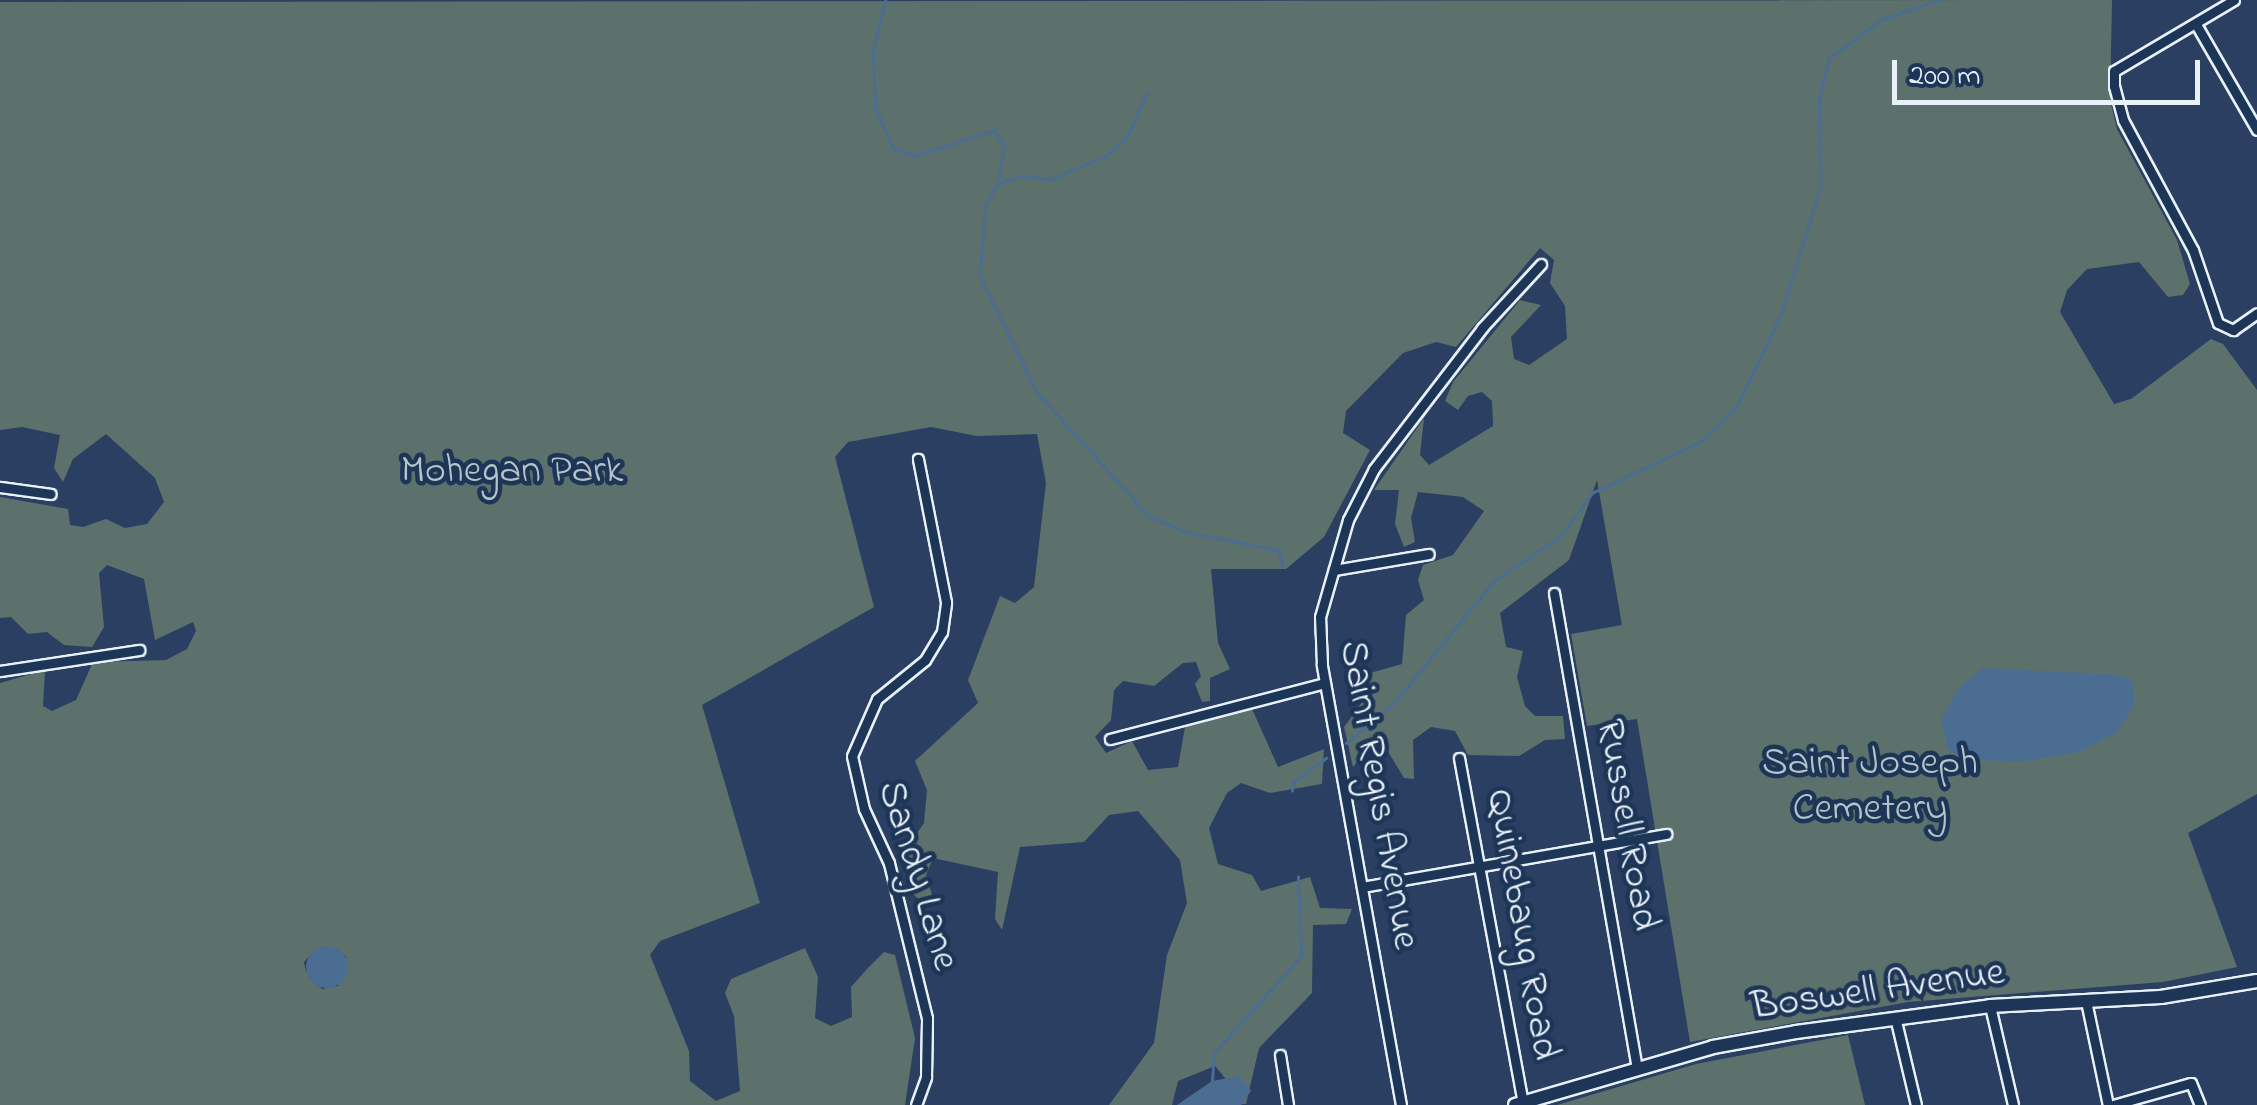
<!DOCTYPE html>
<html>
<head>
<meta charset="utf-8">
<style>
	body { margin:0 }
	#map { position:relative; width:2257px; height:1105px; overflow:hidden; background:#2b3f62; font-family:"Indie Flower",sans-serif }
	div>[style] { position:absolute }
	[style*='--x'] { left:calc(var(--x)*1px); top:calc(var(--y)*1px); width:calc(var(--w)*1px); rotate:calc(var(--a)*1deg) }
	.green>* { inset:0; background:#5d716c }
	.water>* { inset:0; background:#4a6d91 }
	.round { border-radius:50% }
	.stream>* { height:2.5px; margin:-1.25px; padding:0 1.25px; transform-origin:1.25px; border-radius:1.25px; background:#4a6d91 }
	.roads { filter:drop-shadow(2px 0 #e8f1f8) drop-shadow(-2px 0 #e8f1f8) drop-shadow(0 2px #e8f1f8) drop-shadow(0 -2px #e8f1f8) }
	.minor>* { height:9px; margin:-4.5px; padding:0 4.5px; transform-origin:4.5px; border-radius:4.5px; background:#1d3557 }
	.secondary>* { height:12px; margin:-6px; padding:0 6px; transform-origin:6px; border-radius:6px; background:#1d3557 }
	span { translate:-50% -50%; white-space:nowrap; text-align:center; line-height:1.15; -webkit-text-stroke:9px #1d3557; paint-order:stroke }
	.park-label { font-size:40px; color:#b7c4c7 }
	.street-label { font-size:40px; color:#e8f1f8 }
	.scale { position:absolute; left:1892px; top:60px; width:308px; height:45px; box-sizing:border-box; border:5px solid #e8f1f8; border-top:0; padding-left:12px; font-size:30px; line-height:35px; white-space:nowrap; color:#e8f1f8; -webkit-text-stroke:8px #1d3557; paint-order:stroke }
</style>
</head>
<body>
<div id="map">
	<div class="green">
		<div style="clip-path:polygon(evenodd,2112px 0,2110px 100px,2117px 129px,2177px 240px,2190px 284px,2183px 295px,2168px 297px,2139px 262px,2087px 269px,2067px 290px,2060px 312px,2114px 404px,2131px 399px,2211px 339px,2223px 344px,2257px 390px,2257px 794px,2188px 833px,2237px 967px,2163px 982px,1908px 1002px,1690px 1042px,1637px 719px,1587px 726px,1571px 634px,1622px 625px,1597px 480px,1569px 560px,1500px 613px,1506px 647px,1523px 651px,1517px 677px,1525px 706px,1535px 716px,1563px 716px,1565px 739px,1545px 740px,1519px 756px,1468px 755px,1455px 731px,1431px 727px,1413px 740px,1414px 779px,1404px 778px,1378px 735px,1353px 767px,1344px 727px,1365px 698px,1370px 673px,1402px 664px,1406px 615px,1424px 600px,1418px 580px,1423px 565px,1453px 555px,1484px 511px,1463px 497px,1418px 492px,1411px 518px,1415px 542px,1404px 547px,1395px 524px,1399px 490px,1374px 490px,1424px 418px,1420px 455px,1429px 465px,1493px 426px,1492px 401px,1482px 392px,1468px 396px,1458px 410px,1445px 401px,1453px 382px,1520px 300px,1541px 305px,1511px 337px,1514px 359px,1529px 365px,1567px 339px,1565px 306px,1550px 283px,1554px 260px,1540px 248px,1456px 347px,1436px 342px,1403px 353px,1346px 411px,1343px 433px,1370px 450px,1324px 537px,1286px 569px,1211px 569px,1218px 643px,1230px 669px,1210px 678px,1210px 701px,1202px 702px,1195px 684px,1201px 676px,1196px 662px,1183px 663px,1154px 686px,1123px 681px,1114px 690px,1111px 720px,1095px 737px,1106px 753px,1132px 741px,1148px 770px,1178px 767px,1185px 727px,1252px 709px,1278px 767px,1324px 749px,1322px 784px,1270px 793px,1241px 783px,1227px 793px,1209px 828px,1218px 864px,1252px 875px,1261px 891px,1310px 877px,1320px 908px,1352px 909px,1346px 924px,1313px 925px,1312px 993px,1259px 1048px,1246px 1104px,1224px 1105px,1225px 1078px,1215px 1066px,1178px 1081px,1172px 1105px,1109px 1105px,1154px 1043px,1167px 955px,1187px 903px,1180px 860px,1138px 811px,1109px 815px,1084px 842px,1020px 847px,1002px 930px,995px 919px,998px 872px,933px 858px,926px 875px,933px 898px,921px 901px,913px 894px,907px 848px,924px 823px,927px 790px,915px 761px,978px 703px,968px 680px,1000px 596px,1015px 603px,1034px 587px,1046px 483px,1037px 434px,977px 436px,931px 427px,848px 442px,835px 457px,874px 607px,702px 705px,760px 903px,660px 941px,650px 955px,689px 1051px,690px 1081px,716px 1101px,740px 1091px,734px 1016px,725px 993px,731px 979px,805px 948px,818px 977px,815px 1018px,831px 1026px,852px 1017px,851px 987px,866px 970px,884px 952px,895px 955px,915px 1038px,905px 1105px,0 1105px,0 683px,45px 670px,43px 706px,52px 711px,76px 700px,93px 662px,166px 660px,187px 649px,196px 631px,193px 622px,155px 640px,144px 579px,107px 565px,99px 573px,104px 627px,92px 647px,64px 645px,47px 632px,28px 634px,11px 617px,0 618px,0 497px,68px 509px,70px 525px,83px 527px,106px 519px,125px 528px,147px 524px,164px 502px,155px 478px,106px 434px,73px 459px,63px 482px,54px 468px,60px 435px,22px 427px,0 430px,0 2px,2112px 0,315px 950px,346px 956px,338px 986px,322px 989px,306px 971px,304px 962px,315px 950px)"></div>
		<div style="clip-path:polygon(1848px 1035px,1865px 1105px,1557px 1105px,1696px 1064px)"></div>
	</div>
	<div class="water">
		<div style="clip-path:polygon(1983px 668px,2120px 675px,2133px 682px,2135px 704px,2117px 732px,2080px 752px,2020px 762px,1964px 759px,1947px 748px,1941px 720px,1958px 689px)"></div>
		<div class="round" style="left:306px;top:946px;width:42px;height:42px"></div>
		<div style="clip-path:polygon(1240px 1076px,1251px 1091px,1241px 1105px,1177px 1105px,1212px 1081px)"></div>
	</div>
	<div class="stream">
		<div style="--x:886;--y:0;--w:53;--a:104.3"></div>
		<div style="--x:873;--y:51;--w:57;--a:87"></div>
		<div style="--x:876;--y:108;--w:43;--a:67"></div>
		<div style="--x:893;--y:148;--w:23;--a:20"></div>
		<div style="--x:915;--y:156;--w:84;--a:-18"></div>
		<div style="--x:995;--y:130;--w:18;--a:61"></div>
		<div style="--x:1004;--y:146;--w:37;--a:99"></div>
		<div style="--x:998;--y:183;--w:26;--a:118"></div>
		<div style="--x:986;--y:206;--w:70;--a:94.9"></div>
		<div style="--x:980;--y:276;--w:129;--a:63.8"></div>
		<div style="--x:1037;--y:392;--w:167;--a:47.9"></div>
		<div style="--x:1149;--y:516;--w:40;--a:23.4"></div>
		<div style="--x:1186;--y:532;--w:95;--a:11"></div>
		<div style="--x:1279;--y:550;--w:17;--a:77"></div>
		<div style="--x:998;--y:183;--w:24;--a:-17"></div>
		<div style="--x:1021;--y:176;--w:31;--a:6"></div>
		<div style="--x:1052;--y:179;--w:59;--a:-23.1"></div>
		<div style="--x:1106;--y:156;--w:28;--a:-42"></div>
		<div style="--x:1127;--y:137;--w:49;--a:-66"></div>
		<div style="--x:1346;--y:743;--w:62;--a:-39.8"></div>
		<div style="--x:1394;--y:703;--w:158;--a:-50.7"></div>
		<div style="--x:1494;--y:581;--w:82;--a:-34.1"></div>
		<div style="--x:1562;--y:535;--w:52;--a:-54.5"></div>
		<div style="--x:1592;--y:493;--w:122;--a:-25.3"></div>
		<div style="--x:1702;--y:441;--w:47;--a:-44.1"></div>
		<div style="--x:1736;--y:408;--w:104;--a:-64.4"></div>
		<div style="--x:1781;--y:314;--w:133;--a:-72.9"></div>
		<div style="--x:1820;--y:187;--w:89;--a:-90.6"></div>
		<div style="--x:1819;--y:98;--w:41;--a:-76"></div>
		<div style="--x:1829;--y:58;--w:66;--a:-36.3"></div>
		<div style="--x:1882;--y:19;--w:60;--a:-18.4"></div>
		<div style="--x:1292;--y:791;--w:9;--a:-84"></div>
		<div style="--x:1293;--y:782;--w:41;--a:-36"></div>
		<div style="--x:1212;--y:1081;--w:28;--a:-86"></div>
		<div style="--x:1214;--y:1053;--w:130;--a:-48.1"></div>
		<div style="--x:1301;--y:956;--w:79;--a:-92.2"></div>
	</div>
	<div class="roads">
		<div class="minor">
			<div style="--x:2234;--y:0;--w:139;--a:149.4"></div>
			<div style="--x:2114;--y:71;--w:15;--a:90"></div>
			<div style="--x:2114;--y:86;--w:35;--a:75"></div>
			<div style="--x:2123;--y:120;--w:148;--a:61.7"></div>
			<div style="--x:2193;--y:250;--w:77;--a:71.1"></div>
			<div style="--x:2218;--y:323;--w:17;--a:25"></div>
			<div style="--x:2233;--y:330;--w:29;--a:-35"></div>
			<div style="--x:2197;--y:26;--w:120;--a:60"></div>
			<div style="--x:0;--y:487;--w:51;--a:7.8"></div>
			<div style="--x:1334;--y:570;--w:96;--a:-9.6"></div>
			<div style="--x:1554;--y:593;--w:482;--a:80.1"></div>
			<div style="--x:0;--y:671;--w:141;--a:-8.6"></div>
			<div style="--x:1110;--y:739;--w:222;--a:-14.6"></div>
			<div style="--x:1459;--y:758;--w:350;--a:79.5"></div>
			<div style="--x:1362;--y:887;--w:309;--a:-9.9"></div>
			<div style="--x:2086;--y:1001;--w:106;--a:78.1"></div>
			<div style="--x:1990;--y:1006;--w:102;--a:76.9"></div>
			<div style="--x:1895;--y:1017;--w:90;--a:76.6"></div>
			<div style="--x:1280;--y:1055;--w:51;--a:80.9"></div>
			<div style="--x:916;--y:1105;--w:30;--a:-70"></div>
			<div style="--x:926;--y:1077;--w:59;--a:-89"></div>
			<div style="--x:927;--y:1018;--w:160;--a:-103.8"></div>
			<div style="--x:889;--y:863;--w:60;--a:-114.8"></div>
			<div style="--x:864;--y:809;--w:54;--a:-102.8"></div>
			<div style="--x:852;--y:756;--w:62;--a:-66.3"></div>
			<div style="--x:877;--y:699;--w:62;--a:-39.1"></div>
			<div style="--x:925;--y:660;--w:33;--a:-59"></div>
			<div style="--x:942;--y:632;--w:30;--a:-82"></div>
			<div style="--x:946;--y:602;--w:146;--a:-101.1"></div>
			<div style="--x:1401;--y:1105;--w:448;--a:-100.2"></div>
			<div style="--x:1322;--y:664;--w:47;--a:-92.4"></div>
			<div style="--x:1320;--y:617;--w:101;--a:-73.9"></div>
			<div style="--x:1348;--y:520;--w:57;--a:-63"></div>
			<div style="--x:1374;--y:469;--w:178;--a:-52.5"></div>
			<div style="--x:1482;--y:328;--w:87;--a:-47.3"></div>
			<div style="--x:2113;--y:1105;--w:81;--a:-15.8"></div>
			<div style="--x:2191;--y:1083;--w:24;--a:68"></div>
		</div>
		<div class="secondary">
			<div style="--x:1515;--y:1105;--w:206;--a:-16.3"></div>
			<div style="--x:1713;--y:1047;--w:84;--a:-10.2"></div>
			<div style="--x:1796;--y:1032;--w:196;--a:-7.6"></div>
			<div style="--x:1990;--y:1006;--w:171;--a:-3"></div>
			<div style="--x:2161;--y:997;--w:97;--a:-9.5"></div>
		</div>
	</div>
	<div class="park-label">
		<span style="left:512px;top:472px">Mohegan Park</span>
		<span style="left:1870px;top:787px">Saint Joseph<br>Cemetery</span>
	</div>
	<div class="street-label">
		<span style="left:1378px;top:795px;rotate:80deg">Saint Regis Avenue</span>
		<span style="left:1626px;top:825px;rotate:80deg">Russell Road</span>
		<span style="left:917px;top:876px;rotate:73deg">Sandy Lane</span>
		<span style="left:1521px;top:925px;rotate:80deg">Quinebaug Road</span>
		<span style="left:1878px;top:991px;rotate:-8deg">Boswell Avenue</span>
	</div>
	<div class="scale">200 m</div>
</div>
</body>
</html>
